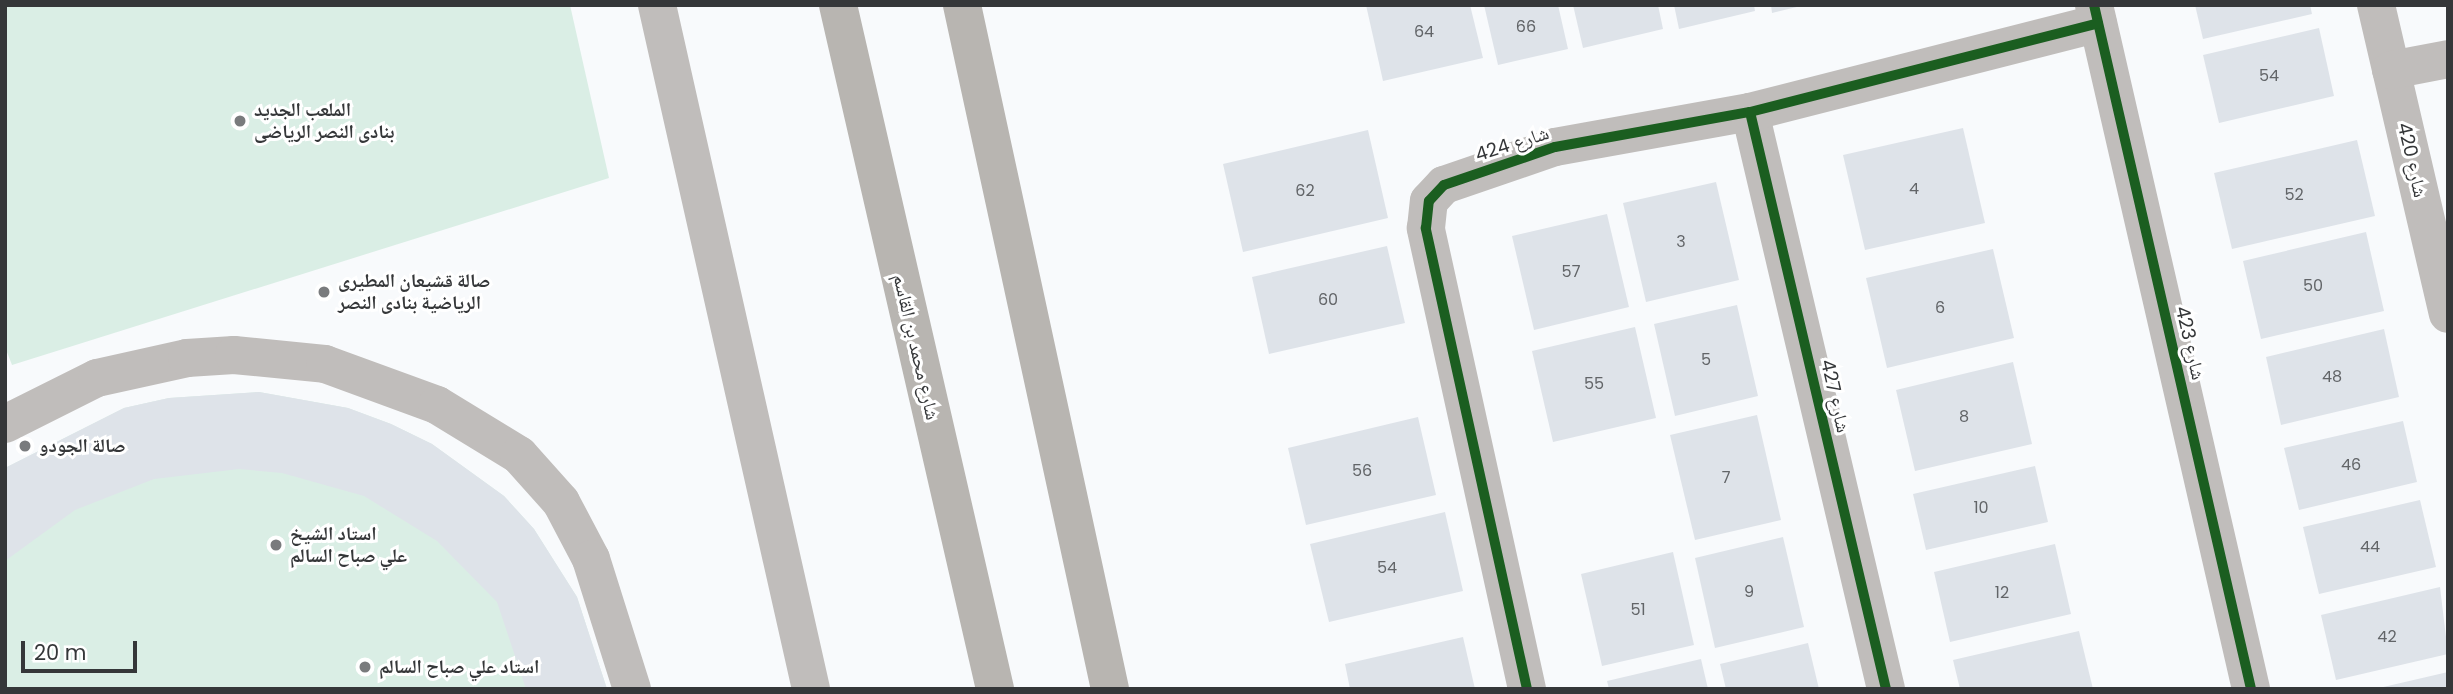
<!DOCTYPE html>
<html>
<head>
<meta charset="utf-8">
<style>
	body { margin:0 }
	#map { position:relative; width:2453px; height:694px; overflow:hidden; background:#f8fafc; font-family:Poppins,"Noto Naskh Arabic",sans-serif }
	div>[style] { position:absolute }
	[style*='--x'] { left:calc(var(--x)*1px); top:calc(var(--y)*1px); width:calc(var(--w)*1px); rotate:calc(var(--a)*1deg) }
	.green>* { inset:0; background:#daeee5 }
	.building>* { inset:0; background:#dee3e9 }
	.minor>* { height:38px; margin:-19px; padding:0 19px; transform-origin:19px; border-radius:19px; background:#c0bdbb }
	.major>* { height:38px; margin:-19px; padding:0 19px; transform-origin:19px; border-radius:19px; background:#b8b5b1 }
	.cycleway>* { height:10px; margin:-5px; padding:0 5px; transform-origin:5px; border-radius:5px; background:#1b5e20 }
	.dots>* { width:19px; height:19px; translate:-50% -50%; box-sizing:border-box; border:4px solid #fff; border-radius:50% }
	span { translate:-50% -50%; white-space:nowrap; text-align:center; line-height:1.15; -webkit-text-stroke:6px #fff; paint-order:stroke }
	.number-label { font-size:16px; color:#626568 }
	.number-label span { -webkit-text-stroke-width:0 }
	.poi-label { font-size:19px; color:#353739; font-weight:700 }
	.left { translate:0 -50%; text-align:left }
	.street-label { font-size:19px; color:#353739 }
	.frame { position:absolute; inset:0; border:7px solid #353739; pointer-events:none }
	.scale { position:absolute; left:21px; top:641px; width:116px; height:32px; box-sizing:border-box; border:4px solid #353739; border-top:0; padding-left:9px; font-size:21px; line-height:24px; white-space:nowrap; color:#353739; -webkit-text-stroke:5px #fff; paint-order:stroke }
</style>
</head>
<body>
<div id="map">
	<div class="green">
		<div style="clip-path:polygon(5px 5px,570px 5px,609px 178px,12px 365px,5px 347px)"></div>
		<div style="clip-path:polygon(259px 392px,348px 408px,391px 424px,432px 444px,504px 496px,534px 529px,577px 597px,607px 689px,5px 689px,5px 468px,124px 408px,169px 398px)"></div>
	</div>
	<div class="building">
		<div style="clip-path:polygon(1366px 5px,1470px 5px,1483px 58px,1383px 81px)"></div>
		<div style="clip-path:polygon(1484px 5px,1558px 5px,1568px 49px,1498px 65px)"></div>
		<div style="clip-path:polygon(1573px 5px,1658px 5px,1663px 29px,1583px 48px)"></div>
		<div style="clip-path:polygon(1674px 5px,1754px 5px,1755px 11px,1679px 29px)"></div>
		<div style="clip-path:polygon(1771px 5px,1801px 5px,1801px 6px,1772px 13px)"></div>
		<div style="clip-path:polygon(2195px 5px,2310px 5px,2312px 14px,2203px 39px)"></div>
		<div style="clip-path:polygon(2319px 28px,2334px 96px,2219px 123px,2203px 55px)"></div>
		<div style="clip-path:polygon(1963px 128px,1985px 223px,1865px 250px,1843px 155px)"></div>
		<div style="clip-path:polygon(1368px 130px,1388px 218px,1243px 252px,1223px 164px)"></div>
		<div style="clip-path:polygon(2357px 140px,2375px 216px,2232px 249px,2214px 173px)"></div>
		<div style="clip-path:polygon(1716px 182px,1739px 280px,1646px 302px,1623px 203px)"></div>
		<div style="clip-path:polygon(1607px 214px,1629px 307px,1534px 330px,1512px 236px)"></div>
		<div style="clip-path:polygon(2366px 232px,2384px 311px,2261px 339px,2243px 261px)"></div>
		<div style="clip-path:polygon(1387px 246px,1405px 323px,1269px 354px,1252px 277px)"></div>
		<div style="clip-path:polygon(1993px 249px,2014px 338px,1887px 368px,1866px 278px)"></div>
		<div style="clip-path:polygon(1737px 305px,1758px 396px,1675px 416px,1654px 324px)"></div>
		<div style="clip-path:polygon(1635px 327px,1656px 418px,1553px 442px,1532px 351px)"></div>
		<div style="clip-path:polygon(2384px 329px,2399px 397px,2281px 425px,2266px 357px)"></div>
		<div style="clip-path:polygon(2013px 362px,2032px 444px,1915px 471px,1896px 390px)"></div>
		<div style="clip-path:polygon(259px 392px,348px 408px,391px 424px,432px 444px,504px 496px,534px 529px,577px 597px,607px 689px,526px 689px,497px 602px,437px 541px,364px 496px,282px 473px,239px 469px,154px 479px,75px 510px,5px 561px,5px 468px,124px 408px,169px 398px)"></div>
		<div style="clip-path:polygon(1757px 415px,1781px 520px,1695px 540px,1670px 435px)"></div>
		<div style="clip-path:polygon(1418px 417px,1436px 495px,1306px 525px,1288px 448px)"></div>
		<div style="clip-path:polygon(2403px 421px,2417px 482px,2299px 510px,2284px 448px)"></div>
		<div style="clip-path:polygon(2035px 466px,2048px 522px,1926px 550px,1913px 494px)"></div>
		<div style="clip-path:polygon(2420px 500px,2436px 567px,2319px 594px,2303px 527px)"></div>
		<div style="clip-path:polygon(1445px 512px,1463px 591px,1329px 622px,1310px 544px)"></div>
		<div style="clip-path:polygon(1783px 537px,1804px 627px,1715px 648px,1695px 558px)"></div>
		<div style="clip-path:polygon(2055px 544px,2071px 614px,1950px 642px,1934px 572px)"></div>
		<div style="clip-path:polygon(1673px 552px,1694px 645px,1602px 666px,1581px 574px)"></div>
		<div style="clip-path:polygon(2440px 587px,2448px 654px,2336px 680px,2321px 615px)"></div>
		<div style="clip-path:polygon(2079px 631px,2093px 689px,1960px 689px,1953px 660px)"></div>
		<div style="clip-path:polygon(1463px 637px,1475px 689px,1350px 689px,1345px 664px)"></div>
		<div style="clip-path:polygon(1808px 643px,1819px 689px,1726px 689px,1720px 664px)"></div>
		<div style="clip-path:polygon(1701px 659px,1708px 689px,1609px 689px,1607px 681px)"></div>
		<div style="clip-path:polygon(2448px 672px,2448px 689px,2379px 689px,2379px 688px)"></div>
	</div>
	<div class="minor">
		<div style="--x:657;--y:5;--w:701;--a:77.31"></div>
		<div style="--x:2094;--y:5;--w:702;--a:77.07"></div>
		<div style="--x:2376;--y:5;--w:317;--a:76.9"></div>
		<div style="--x:2391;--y:70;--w:58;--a:-10.9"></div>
		<div style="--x:1750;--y:112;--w:593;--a:76.74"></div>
		<div style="--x:5;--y:424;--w:103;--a:-26.6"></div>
		<div style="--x:97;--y:378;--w:92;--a:-12.5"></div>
		<div style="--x:187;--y:358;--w:47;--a:-3.7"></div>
		<div style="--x:234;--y:355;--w:91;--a:5.6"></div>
		<div style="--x:325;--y:364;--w:119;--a:20.1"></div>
		<div style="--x:437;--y:405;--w:96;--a:31.4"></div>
		<div style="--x:519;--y:455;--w:63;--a:48.2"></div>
		<div style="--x:561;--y:502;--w:64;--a:62.2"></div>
		<div style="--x:591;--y:559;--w:136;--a:72.5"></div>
		<div style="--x:1527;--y:689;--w:472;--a:-102.4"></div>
		<div style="--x:1426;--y:228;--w:27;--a:-84"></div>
		<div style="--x:1429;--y:201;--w:22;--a:-47"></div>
		<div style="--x:1444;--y:185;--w:117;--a:-18.9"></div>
		<div style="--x:1555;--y:147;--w:198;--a:-10.2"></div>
		<div style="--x:1750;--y:112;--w:359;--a:-14.3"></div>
	</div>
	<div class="major">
		<div style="--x:838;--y:5;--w:702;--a:77.07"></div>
		<div style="--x:962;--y:5;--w:700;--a:77.79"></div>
	</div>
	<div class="cycleway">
		<div style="--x:2094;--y:5;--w:702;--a:77.07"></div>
		<div style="--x:1750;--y:112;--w:593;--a:76.74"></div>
		<div style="--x:1527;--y:689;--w:472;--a:-102.4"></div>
		<div style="--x:1426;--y:228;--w:27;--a:-84"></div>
		<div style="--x:1429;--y:201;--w:22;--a:-47"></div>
		<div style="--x:1444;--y:185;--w:117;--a:-18.9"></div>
		<div style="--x:1555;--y:147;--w:198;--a:-10.2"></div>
		<div style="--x:1750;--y:112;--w:359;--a:-14.3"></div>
	</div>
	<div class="dots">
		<div style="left:240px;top:121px;background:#797b7d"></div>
		<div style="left:324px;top:292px;background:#797b7d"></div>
		<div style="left:25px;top:446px;background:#797b7d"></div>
		<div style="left:276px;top:545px;background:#797b7d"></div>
		<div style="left:365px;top:667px;background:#797b7d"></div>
	</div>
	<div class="number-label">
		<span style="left:1526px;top:27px">66</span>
		<span style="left:1424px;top:32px">64</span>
		<span style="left:2269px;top:76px">54</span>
		<span style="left:1914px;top:189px">4</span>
		<span style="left:1305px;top:191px">62</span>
		<span style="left:2294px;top:195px">52</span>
		<span style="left:1681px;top:242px">3</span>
		<span style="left:1571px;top:272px">57</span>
		<span style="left:2313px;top:286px">50</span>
		<span style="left:1328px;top:300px">60</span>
		<span style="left:1940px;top:308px">6</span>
		<span style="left:1706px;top:360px">5</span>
		<span style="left:2332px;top:377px">48</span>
		<span style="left:1594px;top:384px">55</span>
		<span style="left:1964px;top:417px">8</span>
		<span style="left:2351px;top:465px">46</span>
		<span style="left:1362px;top:471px">56</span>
		<span style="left:1726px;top:478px">7</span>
		<span style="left:1981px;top:508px">10</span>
		<span style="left:2370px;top:547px">44</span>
		<span style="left:1387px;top:568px">54</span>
		<span style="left:1749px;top:592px">9</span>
		<span style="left:2002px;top:593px">12</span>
		<span style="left:1638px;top:610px">51</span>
		<span style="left:2387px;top:637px">42</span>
	</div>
	<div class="poi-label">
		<span class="left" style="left:254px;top:121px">الملعب الجديد<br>بنادى النصر الرياضى</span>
		<span class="left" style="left:338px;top:292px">صالة قشيعان المطيرى<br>الرياضية بنادى النصر</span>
		<span class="left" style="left:39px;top:446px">صالة الجودو</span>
		<span class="left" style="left:290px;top:545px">استاد الشيخ<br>علي صباح السالم</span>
		<span class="left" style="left:379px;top:667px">استاد علي صباح السالم</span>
	</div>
	<div class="street-label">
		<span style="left:1512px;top:144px;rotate:-18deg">شارع 424</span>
		<span style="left:2412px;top:160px;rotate:77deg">شارع 420</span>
		<span style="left:2190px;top:343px;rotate:77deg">شارع 423</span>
		<span style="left:916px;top:347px;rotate:77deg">شارع محمد بن القاسم</span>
		<span style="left:1835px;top:396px;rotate:77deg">شارع 427</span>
	</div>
	<div class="frame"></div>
	<div class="scale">20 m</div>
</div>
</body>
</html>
